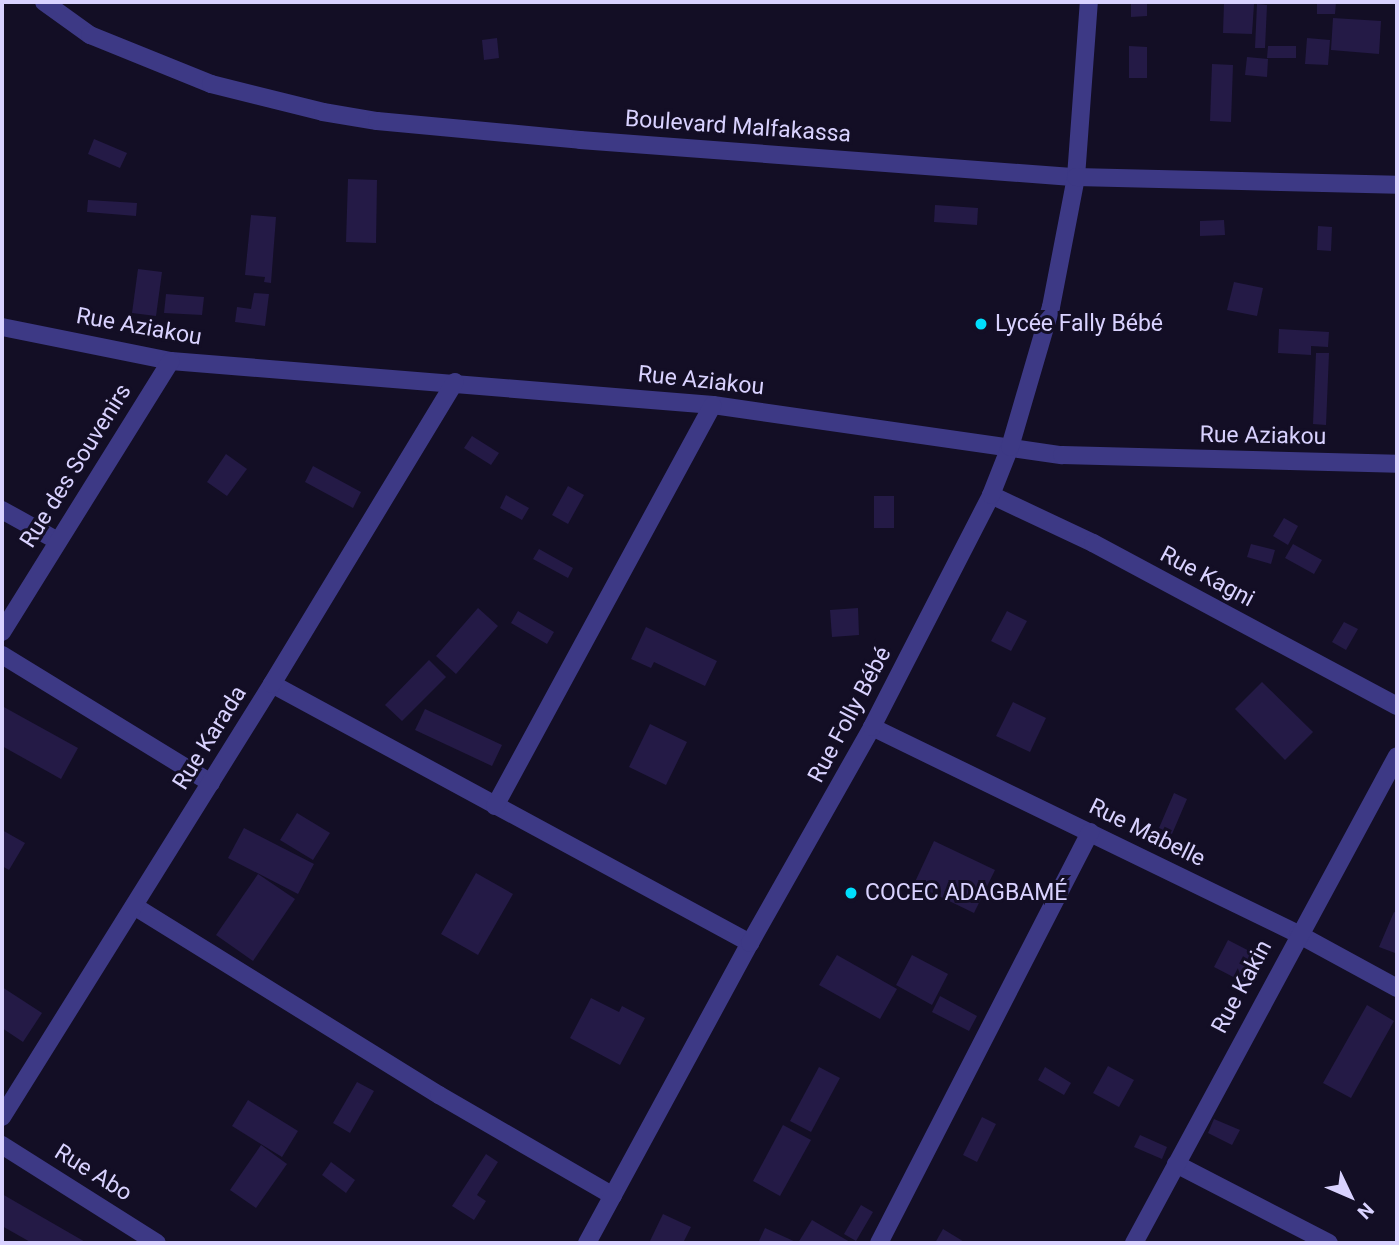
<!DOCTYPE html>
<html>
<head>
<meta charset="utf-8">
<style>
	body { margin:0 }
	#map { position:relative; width:1399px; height:1245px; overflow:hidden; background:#130e25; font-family:Roboto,sans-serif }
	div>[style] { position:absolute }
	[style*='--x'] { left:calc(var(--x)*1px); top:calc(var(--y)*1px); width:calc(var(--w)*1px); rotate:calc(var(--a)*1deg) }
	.building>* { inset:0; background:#241a46 }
	.minor>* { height:18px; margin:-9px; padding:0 9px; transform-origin:9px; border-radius:9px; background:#3d3985 }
	.tertiary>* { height:18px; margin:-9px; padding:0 9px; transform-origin:9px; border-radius:9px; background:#3d3985 }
	.dots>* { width:19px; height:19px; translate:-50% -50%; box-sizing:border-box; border:4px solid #130e25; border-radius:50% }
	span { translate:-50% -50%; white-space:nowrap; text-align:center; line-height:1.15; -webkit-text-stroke:6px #130e25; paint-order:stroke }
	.street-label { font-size:23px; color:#d9d2ff }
	.poi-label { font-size:23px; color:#d9d2ff }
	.left { translate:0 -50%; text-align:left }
	.frame { position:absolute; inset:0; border:4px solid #d9d2ff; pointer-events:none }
	.north { position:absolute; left:1315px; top:1161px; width:70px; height:70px; -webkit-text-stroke:5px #130e25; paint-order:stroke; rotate:134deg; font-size:19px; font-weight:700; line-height:28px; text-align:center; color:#d9d2ff }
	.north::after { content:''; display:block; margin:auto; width:24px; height:32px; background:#d9d2ff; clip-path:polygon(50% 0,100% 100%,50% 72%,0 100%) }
</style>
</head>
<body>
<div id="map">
	<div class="building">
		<div style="clip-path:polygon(1131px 2px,1147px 2px,1147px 16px,1131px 17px)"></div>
		<div style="clip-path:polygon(1317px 2px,1336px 2px,1335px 14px,1317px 14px)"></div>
		<div style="clip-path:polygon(1224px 3px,1254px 4px,1252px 34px,1223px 33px)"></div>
		<div style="clip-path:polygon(1257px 4px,1267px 5px,1265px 48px,1255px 48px)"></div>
		<div style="clip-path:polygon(1333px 18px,1381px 21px,1379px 54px,1331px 50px)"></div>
		<div style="clip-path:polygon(497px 38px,499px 58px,484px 60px,482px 40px)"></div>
		<div style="clip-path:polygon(1307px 38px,1330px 40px,1328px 65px,1305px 64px)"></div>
		<div style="clip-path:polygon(1129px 46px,1147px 47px,1147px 78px,1129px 78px)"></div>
		<div style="clip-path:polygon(1268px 46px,1296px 46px,1296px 58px,1267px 58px)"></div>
		<div style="clip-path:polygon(1247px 57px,1268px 59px,1267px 77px,1245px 75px)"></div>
		<div style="clip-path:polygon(1212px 64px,1233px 65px,1231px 122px,1210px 121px)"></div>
		<div style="clip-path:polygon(94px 139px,127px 153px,120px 168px,88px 154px)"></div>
		<div style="clip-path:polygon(348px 179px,377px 180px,376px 243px,346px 242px)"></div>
		<div style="clip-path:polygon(88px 200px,137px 203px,136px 216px,87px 212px)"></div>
		<div style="clip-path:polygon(935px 205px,978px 208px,977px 225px,934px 222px)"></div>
		<div style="clip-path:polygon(251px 215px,276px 217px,271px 283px,264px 282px,265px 277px,245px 275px)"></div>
		<div style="clip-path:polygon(1224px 220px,1225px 235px,1200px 236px,1200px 221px)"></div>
		<div style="clip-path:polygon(1318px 226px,1332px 227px,1331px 251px,1317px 250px)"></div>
		<div style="clip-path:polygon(138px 269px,162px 272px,156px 316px,132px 313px)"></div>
		<div style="clip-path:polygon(1234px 282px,1263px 288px,1257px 316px,1227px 310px)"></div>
		<div style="clip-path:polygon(254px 293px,269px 294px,265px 326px,235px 322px,237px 307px,251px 309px)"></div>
		<div style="clip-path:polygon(166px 294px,204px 297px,202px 315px,164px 313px)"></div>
		<div style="clip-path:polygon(1279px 329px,1329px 332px,1328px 347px,1311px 346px,1311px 355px,1278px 353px)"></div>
		<div style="clip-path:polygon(1316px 353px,1329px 353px,1326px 425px,1313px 424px)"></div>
		<div style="clip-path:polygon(472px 436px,499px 453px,491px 465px,464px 448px)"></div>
		<div style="clip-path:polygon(226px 454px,247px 469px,227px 496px,207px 482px)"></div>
		<div style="clip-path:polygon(313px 466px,361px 492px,353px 508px,305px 482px)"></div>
		<div style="clip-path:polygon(568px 486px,584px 495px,568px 524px,552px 515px)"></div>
		<div style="clip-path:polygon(506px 495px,529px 508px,522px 520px,500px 508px)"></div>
		<div style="clip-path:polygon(874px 496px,894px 496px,894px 528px,874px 528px)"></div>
		<div style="clip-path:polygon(1284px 518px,1298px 526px,1288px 545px,1273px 536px)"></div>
		<div style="clip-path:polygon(1251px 544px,1275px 550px,1271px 564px,1247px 557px)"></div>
		<div style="clip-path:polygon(1293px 544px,1322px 560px,1314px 574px,1285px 558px)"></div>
		<div style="clip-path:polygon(539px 549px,573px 568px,568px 578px,533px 559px)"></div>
		<div style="clip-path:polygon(478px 608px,498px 626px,456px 674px,436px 656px)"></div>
		<div style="clip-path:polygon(858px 608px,859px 635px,832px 637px,830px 610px)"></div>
		<div style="clip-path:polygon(518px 611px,554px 632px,547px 644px,511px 623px)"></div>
		<div style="clip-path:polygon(1007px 611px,1027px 621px,1011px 651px,991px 641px)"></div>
		<div style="clip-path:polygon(1344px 622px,1358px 629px,1346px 650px,1332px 642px)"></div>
		<div style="clip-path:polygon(646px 627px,717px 661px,705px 686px,654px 662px,651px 668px,631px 659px)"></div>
		<div style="clip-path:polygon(429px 660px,446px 677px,402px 721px,385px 705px)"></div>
		<div style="clip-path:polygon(1262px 682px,1313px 732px,1285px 760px,1235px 709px)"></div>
		<div style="clip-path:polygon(1013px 702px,1046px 718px,1030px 752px,996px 736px)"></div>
		<div style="clip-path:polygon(2px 706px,78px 748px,61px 779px,2px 746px)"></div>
		<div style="clip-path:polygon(425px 709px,502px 745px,492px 766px,415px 730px)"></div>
		<div style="clip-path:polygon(650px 724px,687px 742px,666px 785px,629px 767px)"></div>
		<div style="clip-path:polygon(1174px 793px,1187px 799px,1172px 834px,1159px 828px)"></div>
		<div style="clip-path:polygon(297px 813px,330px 833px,313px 860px,280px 840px)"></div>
		<div style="clip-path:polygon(244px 828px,314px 864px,298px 894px,228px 858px)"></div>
		<div style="clip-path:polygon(2px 830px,25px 843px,9px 870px,2px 866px)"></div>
		<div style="clip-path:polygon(934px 841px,995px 870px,974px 913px,914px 884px)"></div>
		<div style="clip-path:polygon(476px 873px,513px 894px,478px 955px,441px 934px)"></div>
		<div style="clip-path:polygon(258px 874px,295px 899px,253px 961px,216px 935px)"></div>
		<div style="clip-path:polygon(1394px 912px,1397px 913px,1395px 953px,1379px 947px)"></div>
		<div style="clip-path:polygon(1228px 940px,1257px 955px,1243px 982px,1214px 967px)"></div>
		<div style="clip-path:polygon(837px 955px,897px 989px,880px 1019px,819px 985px)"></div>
		<div style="clip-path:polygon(912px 955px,948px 974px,932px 1005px,896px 985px)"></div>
		<div style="clip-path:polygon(2px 987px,42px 1013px,23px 1042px,2px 1028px)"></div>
		<div style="clip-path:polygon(940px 996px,977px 1016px,969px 1031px,932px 1012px)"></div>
		<div style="clip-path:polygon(591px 998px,619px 1012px,622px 1006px,645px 1018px,620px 1065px,570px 1038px)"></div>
		<div style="clip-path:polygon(1367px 1005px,1394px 1021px,1351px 1098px,1323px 1083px)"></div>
		<div style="clip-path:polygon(1108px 1066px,1134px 1080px,1119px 1107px,1093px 1093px)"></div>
		<div style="clip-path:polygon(819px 1067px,840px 1078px,811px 1132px,790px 1121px)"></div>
		<div style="clip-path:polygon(1045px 1067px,1071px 1083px,1064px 1095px,1038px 1080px)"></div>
		<div style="clip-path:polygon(357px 1082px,374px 1091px,350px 1133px,333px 1123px)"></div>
		<div style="clip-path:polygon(248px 1100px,298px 1131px,282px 1157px,232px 1126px)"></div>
		<div style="clip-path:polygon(982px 1117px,996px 1124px,977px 1162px,963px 1155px)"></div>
		<div style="clip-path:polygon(1214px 1119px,1240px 1130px,1232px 1145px,1208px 1133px)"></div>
		<div style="clip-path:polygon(783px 1125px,811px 1140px,780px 1196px,753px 1181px)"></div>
		<div style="clip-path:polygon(1140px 1135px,1167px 1147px,1162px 1159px,1134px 1147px)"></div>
		<div style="clip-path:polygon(261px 1145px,287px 1164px,256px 1208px,230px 1190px)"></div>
		<div style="clip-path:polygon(486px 1154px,498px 1162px,477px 1195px,486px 1201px,474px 1220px,452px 1206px)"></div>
		<div style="clip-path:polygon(331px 1162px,355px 1180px,346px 1193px,322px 1175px)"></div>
		<div style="clip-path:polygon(2px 1194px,87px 1243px,32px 1243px,2px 1226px)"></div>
		<div style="clip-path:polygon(861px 1205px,873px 1212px,856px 1241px,844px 1234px)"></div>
		<div style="clip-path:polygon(663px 1214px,691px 1227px,683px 1243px,649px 1243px)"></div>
		<div style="clip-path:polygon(812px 1220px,850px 1242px,849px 1243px,798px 1243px)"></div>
		<div style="clip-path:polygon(765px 1228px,798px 1243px,758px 1243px)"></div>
		<div style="clip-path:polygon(943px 1229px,966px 1243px,935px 1243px)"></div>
	</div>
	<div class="minor">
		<div style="--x:44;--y:2;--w:57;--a:35.7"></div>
		<div style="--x:90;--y:35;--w:131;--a:22"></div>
		<div style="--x:211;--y:84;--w:115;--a:14"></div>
		<div style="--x:323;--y:112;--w:55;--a:9.5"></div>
		<div style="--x:377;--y:121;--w:204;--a:5.3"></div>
		<div style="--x:580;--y:140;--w:497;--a:4.3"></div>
		<div style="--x:2;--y:327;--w:172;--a:11.4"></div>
		<div style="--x:171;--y:361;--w:544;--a:4.64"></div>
		<div style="--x:713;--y:405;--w:353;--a:8.2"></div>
		<div style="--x:1062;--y:455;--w:335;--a:1.5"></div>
		<div style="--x:991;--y:495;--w:113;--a:25.2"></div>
		<div style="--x:1093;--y:543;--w:345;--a:28.2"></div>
		<div style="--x:2;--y:510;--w:64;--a:29"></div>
		<div style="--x:2;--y:632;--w:319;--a:-58.1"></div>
		<div style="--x:2;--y:655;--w:245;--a:31.5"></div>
		<div style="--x:272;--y:684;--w:544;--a:28.45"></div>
		<div style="--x:872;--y:727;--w:474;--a:25.9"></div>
		<div style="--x:1298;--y:934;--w:113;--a:28.6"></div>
		<div style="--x:495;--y:806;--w:456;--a:-61.5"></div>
		<div style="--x:134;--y:906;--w:359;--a:31.8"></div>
		<div style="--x:439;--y:1095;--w:201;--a:30.1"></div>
		<div style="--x:2;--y:1117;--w:510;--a:-58.05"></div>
		<div style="--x:272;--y:684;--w:353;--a:-58.8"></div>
		<div style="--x:2;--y:1145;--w:183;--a:32.3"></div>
		<div style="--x:1176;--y:1164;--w:172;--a:27.3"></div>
		<div style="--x:587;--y:1243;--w:341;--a:-61.5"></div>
		<div style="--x:750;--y:943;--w:248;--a:-60.5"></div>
		<div style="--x:872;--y:727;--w:261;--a:-62.8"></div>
		<div style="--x:991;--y:495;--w:52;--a:-68.4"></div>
		<div style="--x:1010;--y:447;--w:146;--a:-73.7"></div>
		<div style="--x:1051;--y:307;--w:132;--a:-79.1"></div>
		<div style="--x:1076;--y:177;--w:175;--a:-85.8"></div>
		<div style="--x:879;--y:1243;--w:462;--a:-62.8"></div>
		<div style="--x:1134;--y:1243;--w:553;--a:-61.63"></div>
	</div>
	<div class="tertiary">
		<div style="--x:1076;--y:177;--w:321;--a:1.4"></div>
	</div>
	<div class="dots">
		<div style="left:981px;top:324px;background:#00defd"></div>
		<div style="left:851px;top:893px;background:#00defd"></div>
	</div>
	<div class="street-label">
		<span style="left:738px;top:127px;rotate:4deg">Boulevard Malfakassa</span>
		<span style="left:139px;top:327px;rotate:10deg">Rue Aziakou</span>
		<span style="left:701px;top:381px;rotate:6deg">Rue Aziakou</span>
		<span style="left:1263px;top:436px;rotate:1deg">Rue Aziakou</span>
		<span style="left:76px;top:466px;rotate:-58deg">Rue des Souvenirs</span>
		<span style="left:1207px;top:577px;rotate:28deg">Rue Kagni</span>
		<span style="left:850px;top:715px;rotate:-62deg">Rue Folly Bébé</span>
		<span style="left:210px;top:738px;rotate:-58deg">Rue Karada</span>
		<span style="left:1147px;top:833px;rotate:26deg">Rue Mabelle</span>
		<span style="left:1242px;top:987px;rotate:-62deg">Rue Kakin</span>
		<span style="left:93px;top:1173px;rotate:32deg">Rue Abo</span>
	</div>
	<div class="poi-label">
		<span class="left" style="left:995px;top:324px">Lycée Fally Bébé</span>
		<span class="left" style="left:865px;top:893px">COCEC ADAGBAMÉ</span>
	</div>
	<div class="frame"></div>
	<div class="north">N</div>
</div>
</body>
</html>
